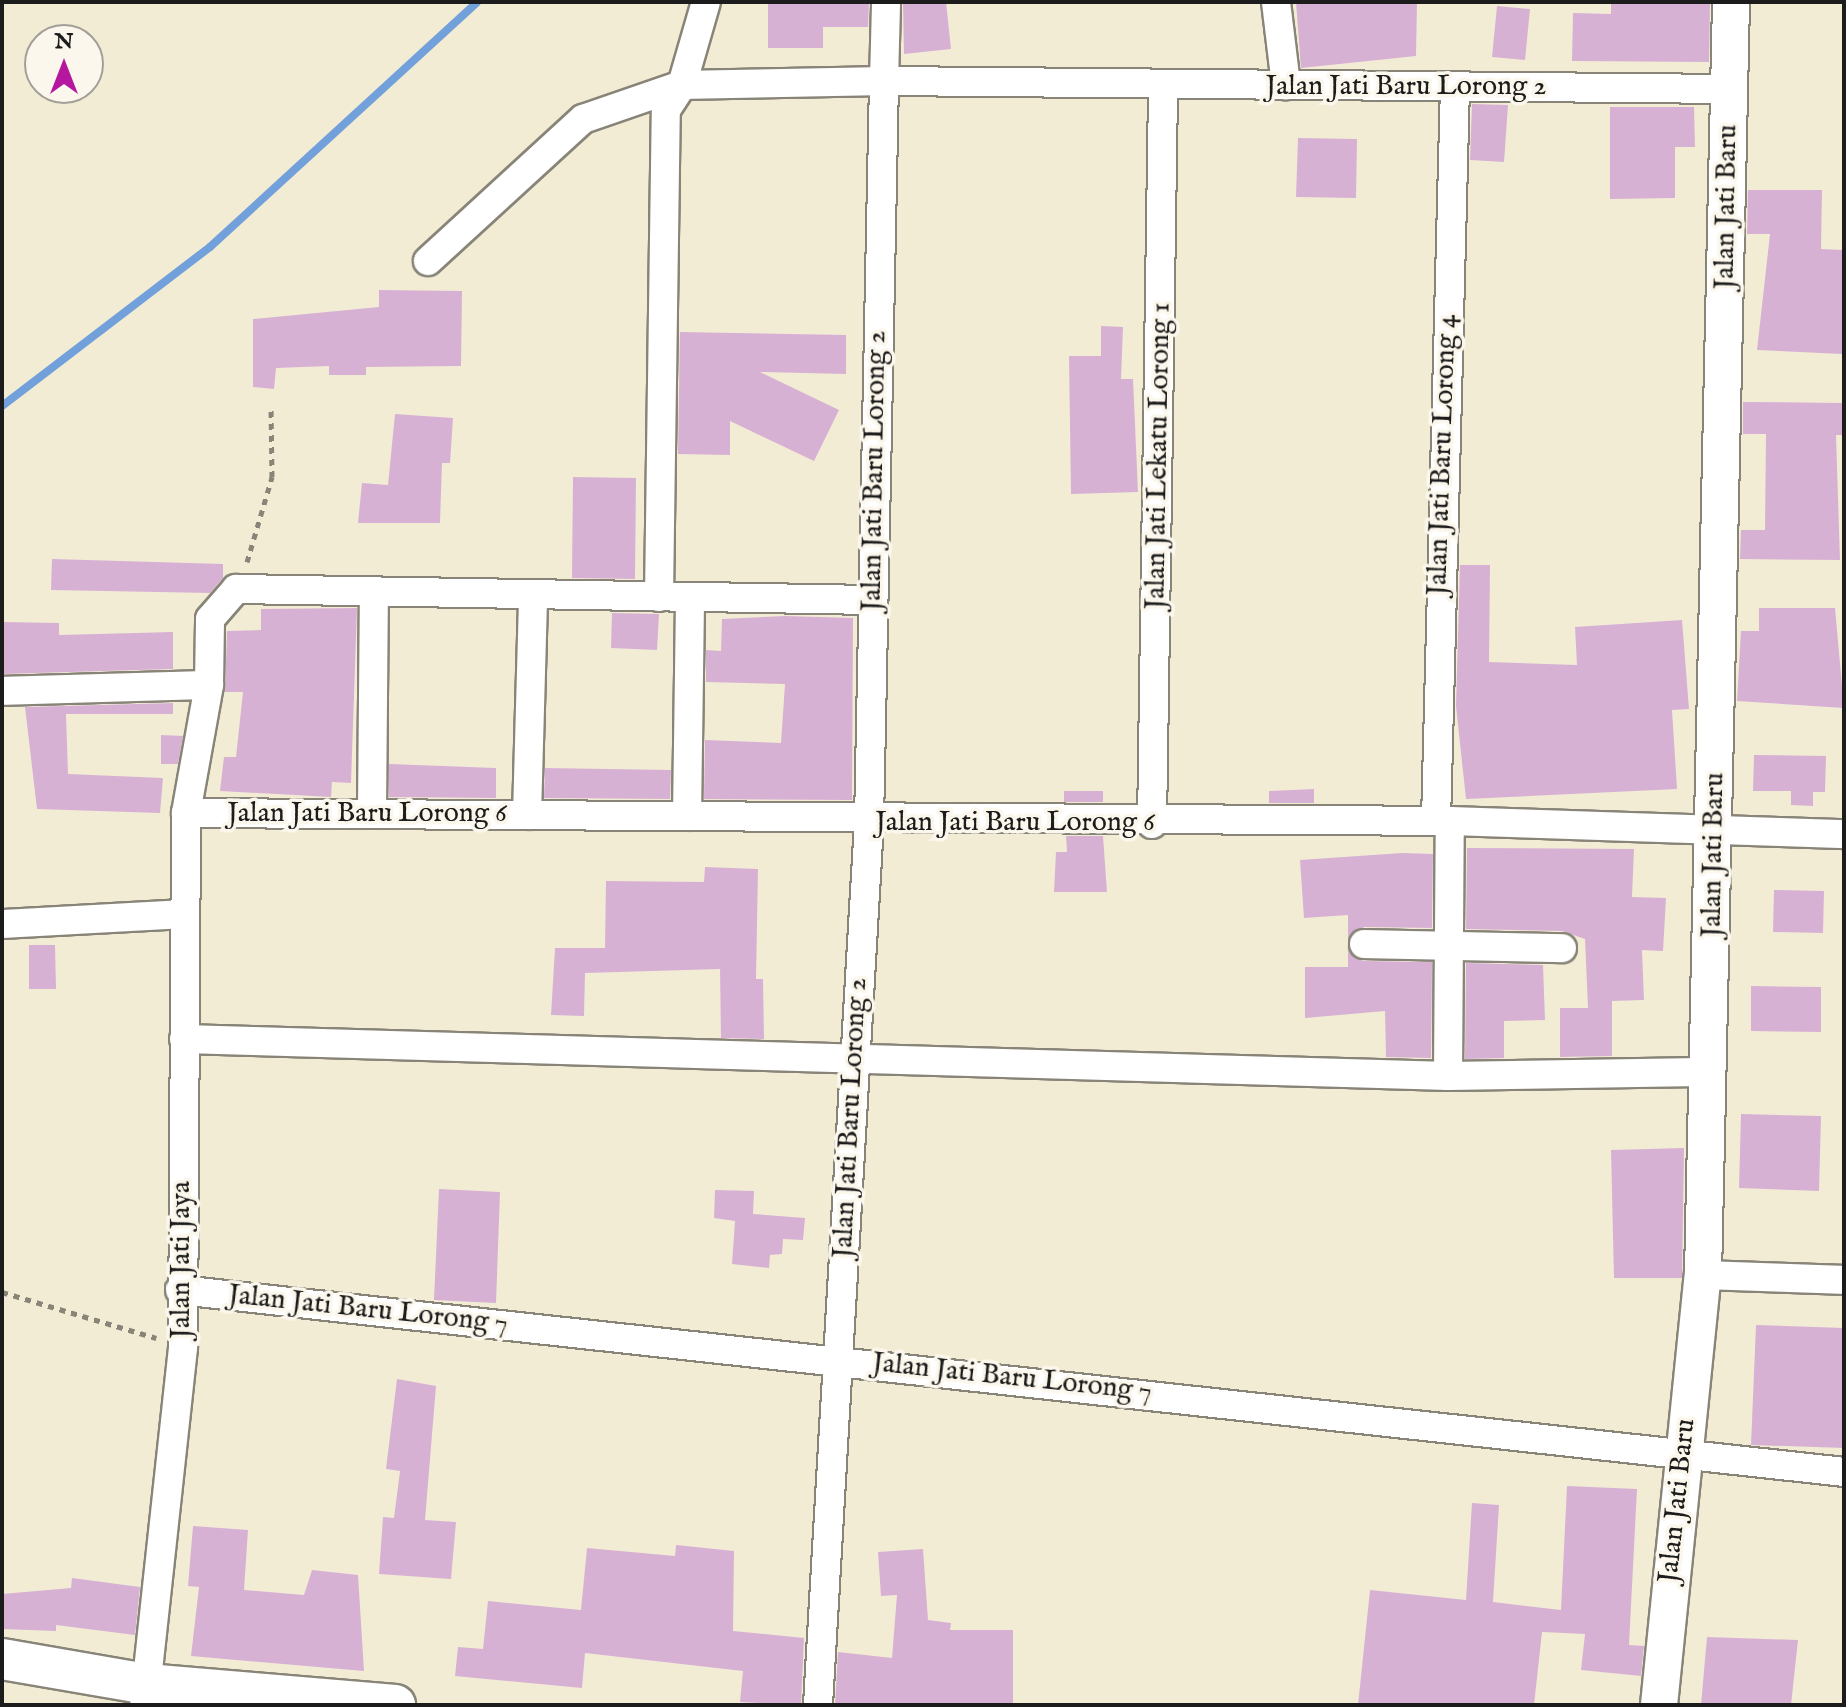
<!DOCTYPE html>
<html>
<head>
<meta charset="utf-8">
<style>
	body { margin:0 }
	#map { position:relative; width:1846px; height:1707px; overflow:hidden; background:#f3ecd5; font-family:"IM FELL English",serif }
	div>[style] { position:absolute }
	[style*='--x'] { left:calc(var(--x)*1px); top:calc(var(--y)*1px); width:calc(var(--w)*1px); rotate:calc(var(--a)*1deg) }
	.stream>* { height:8px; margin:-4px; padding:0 4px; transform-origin:4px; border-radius:4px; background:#71a0da }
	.building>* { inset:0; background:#d7b1d4 }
	.path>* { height:5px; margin-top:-2.5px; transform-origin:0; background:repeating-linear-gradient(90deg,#888478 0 6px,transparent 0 12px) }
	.roads { filter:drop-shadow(2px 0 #888478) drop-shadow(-2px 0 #888478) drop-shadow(0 2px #888478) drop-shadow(0 -2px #888478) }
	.minor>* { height:28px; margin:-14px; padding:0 14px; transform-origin:14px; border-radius:14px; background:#fff }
	.tertiary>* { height:36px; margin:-18px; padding:0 18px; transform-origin:18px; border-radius:18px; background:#fff }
	.secondary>* { height:40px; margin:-20px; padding:0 20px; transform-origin:20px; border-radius:20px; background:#fff }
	span { translate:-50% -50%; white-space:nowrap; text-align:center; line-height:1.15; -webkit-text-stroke:7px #fbf7ec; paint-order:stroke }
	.street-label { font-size:28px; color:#1c1c1c }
	.frame { position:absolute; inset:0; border:4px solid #1c1c1c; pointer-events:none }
	.north { position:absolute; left:24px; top:24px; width:80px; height:80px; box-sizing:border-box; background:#fbf7ec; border:2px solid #a29f99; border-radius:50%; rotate:0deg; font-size:22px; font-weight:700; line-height:32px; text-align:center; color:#1c1c1c }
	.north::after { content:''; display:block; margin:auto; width:28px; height:36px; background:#b5179e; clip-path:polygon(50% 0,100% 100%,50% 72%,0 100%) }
</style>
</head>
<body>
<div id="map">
	<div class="stream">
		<div style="--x:2;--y:406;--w:262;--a:-37.4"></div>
		<div style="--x:210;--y:247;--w:362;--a:-42.5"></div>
	</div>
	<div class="building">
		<div style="clip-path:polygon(768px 2px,869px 2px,868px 27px,823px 27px,823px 48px,768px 48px)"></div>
		<div style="clip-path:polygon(903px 2px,946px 2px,951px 49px,904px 54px)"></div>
		<div style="clip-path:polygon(1296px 2px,1417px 2px,1416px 56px,1301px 68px)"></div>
		<div style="clip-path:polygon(1611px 2px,1710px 2px,1709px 62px,1572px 61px,1573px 13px,1611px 14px)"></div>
		<div style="clip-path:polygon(1497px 6px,1530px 9px,1525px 60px,1492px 57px)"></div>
		<div style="clip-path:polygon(1472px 104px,1508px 105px,1504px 162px,1470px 160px)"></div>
		<div style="clip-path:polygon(1610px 107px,1694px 107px,1695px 147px,1675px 147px,1675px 198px,1610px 199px)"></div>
		<div style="clip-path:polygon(1298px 138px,1357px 139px,1356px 198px,1296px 197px)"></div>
		<div style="clip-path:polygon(1748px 190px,1822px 190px,1821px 249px,1844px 250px,1842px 354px,1757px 350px,1770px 234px,1747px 234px)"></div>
		<div style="clip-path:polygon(379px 290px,462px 291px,461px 366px,366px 367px,366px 375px,329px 375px,329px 366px,276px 368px,274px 389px,253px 387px,253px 319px,379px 307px)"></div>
		<div style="clip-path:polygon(1101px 326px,1123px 327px,1121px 379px,1133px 379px,1138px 492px,1071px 494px,1069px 356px,1101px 356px)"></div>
		<div style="clip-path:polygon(680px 332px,846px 335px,846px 374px,760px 372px,839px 410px,814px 461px,730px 421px,730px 455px,678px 454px)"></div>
		<div style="clip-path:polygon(1743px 402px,1844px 403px,1844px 435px,1836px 435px,1840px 560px,1740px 559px,1741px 530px,1765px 530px,1766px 434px,1743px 434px)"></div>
		<div style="clip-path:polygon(395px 414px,453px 418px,450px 463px,442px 463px,440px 523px,358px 523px,362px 483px,388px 485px)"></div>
		<div style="clip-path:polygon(573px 477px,636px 478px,635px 579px,572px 578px)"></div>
		<div style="clip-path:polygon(52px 559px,223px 564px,223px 578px,210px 593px,51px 590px)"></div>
		<div style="clip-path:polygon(1460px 565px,1490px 565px,1489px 662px,1577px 665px,1575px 627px,1682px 620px,1689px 709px,1672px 710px,1677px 789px,1466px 799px,1456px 706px)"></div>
		<div style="clip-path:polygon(357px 608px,351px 783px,332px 782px,331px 797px,220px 791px,224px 757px,236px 757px,243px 692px,225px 692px,227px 631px,261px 630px,261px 609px)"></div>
		<div style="clip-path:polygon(1759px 608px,1835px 608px,1844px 708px,1737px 701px,1741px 631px,1759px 631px)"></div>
		<div style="clip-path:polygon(612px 613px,659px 614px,657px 650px,611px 648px)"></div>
		<div style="clip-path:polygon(785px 616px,853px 618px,852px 800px,704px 799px,705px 740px,781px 743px,785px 684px,706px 682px,706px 650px,721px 651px,722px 619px)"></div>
		<div style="clip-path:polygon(2px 622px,59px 623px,59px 635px,173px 632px,173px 669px,2px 674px)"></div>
		<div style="clip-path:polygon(173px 703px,173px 714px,66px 714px,68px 774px,163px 778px,160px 813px,37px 809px,25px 707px)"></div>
		<div style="clip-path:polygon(161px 735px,183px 736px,178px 764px,161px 764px)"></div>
		<div style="clip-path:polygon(1754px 755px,1826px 756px,1825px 792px,1813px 792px,1813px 806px,1791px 805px,1791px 791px,1753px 791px)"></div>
		<div style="clip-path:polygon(389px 764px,496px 768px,496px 798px,389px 797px)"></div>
		<div style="clip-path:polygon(545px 768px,671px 770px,670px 799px,544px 798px)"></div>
		<div style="clip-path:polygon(1314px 789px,1314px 803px,1269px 803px,1269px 791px)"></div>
		<div style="clip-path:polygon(1064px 791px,1103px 791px,1103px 802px,1064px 802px)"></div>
		<div style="clip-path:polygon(1066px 836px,1103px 836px,1107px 892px,1054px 892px,1056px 852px,1067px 852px)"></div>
		<div style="clip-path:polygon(1467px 848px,1634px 849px,1632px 897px,1666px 898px,1663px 951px,1642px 950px,1644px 1000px,1612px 1001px,1612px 1056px,1560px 1057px,1560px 1008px,1588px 1008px,1585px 939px,1562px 931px,1466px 929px)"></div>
		<div style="clip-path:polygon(1402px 853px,1433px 854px,1432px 928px,1364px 927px,1348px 940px,1348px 915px,1304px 918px,1300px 860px)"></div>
		<div style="clip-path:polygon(705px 867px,758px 869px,756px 979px,763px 979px,764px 1039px,721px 1038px,720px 969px,585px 973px,584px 1016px,551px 1015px,555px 948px,605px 948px,606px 881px,704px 882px)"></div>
		<div style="clip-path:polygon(1774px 890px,1824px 891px,1823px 933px,1773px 932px)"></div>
		<div style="clip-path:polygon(29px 945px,55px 945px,56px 989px,29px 989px)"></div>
		<div style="clip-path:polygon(1348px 948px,1363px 961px,1432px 962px,1431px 1058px,1386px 1057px,1385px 1011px,1305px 1018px,1305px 967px,1348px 967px)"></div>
		<div style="clip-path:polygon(1466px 963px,1543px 965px,1545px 1020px,1504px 1021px,1504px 1058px,1465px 1059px)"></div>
		<div style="clip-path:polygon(1751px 986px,1821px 987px,1821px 1032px,1751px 1031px)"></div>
		<div style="clip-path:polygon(1741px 1114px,1821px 1116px,1819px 1191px,1739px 1188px)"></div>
		<div style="clip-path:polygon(1684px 1148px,1682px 1278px,1614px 1278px,1611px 1150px)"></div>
		<div style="clip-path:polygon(439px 1189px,500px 1192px,496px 1303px,434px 1300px)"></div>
		<div style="clip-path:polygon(715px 1190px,754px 1191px,753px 1214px,805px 1218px,803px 1240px,783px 1239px,782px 1254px,770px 1255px,769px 1268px,732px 1264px,735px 1221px,714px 1218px)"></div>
		<div style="clip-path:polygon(1756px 1325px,1844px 1328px,1844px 1448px,1751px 1445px)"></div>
		<div style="clip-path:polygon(397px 1379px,436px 1386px,425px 1520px,456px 1522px,451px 1579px,379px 1574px,383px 1517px,394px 1518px,400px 1471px,386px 1469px)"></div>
		<div style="clip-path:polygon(1567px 1486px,1637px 1489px,1629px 1645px,1644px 1646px,1641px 1676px,1581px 1670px,1585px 1634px,1542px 1632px,1534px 1705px,1358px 1705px,1370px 1590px,1466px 1600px,1472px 1503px,1499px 1505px,1493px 1602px,1561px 1610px)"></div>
		<div style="clip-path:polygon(193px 1526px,248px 1530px,244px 1590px,304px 1595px,312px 1570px,358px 1575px,364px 1671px,191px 1656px,199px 1587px,188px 1586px)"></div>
		<div style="clip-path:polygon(676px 1545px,734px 1551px,733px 1631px,804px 1638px,801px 1705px,740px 1702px,743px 1671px,585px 1653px,582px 1688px,455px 1676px,458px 1647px,483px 1649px,488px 1601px,581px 1610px,587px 1548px,675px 1556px)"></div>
		<div style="clip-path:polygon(923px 1549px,928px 1620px,951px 1623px,950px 1630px,1013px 1630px,1013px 1705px,835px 1705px,838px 1652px,892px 1658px,897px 1595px,881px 1596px,878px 1552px)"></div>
		<div style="clip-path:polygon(72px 1578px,140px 1587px,135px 1635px,56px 1625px,56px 1631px,2px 1629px,2px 1594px,71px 1588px)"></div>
		<div style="clip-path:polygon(1707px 1637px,1798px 1640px,1791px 1705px,1701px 1705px)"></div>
	</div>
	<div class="path">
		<div style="--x:247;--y:562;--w:89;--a:-73.6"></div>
		<div style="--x:272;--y:477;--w:71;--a:-90.8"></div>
		<div style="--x:2;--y:1292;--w:161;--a:16.6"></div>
	</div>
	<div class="roads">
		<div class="minor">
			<div style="--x:1276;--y:2;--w:84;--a:83.1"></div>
			<div style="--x:428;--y:261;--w:210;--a:-42.5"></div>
			<div style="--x:583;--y:119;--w:105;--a:-19"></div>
			<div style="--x:682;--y:85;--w:86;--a:-73.9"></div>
			<div style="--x:659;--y:597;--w:487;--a:-89.2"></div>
			<div style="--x:666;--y:110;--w:30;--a:-57"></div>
			<div style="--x:682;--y:85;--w:202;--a:-1.1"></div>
			<div style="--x:884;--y:81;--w:79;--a:-88.5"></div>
			<div style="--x:209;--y:685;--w:66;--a:-89.1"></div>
			<div style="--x:210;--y:619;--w:40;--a:-49"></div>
			<div style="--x:236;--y:589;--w:636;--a:0.99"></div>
			<div style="--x:2;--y:691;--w:207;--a:-1.7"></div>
			<div style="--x:209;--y:685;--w:130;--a:100.2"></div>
			<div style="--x:186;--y:813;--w:535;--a:90.32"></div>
			<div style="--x:183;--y:1348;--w:359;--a:96.2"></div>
			<div style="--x:372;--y:812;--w:221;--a:-89.5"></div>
			<div style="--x:186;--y:813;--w:1264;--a:0.36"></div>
			<div style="--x:1450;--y:821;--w:394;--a:1.9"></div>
			<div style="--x:527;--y:815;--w:221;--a:-88.4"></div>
			<div style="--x:687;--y:816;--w:218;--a:-89.2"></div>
			<div style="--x:1436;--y:821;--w:733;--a:-88.52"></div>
			<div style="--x:1152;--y:824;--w:736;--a:-89.14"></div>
			<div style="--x:2;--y:924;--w:183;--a:-3.1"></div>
			<div style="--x:1364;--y:944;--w:198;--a:1.2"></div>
			<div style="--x:184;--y:1039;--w:1265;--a:1.68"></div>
			<div style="--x:1448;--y:1076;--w:262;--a:-0.9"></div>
			<div style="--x:1448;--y:1076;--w:255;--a:-89.6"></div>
			<div style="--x:1703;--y:1275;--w:141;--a:2"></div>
			<div style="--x:180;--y:1290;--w:1674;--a:6.24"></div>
			<div style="--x:818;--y:1705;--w:884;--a:-86.69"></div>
			<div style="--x:869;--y:822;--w:741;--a:-88.84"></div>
			<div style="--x:884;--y:81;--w:846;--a:0.54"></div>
		</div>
		<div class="tertiary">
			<div style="--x:1659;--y:1705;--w:432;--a:-84.2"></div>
			<div style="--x:1703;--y:1275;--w:1273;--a:-88.74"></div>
		</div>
		<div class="secondary">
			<div style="--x:2;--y:1659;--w:146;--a:9.8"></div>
			<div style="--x:146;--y:1684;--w:250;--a:4.8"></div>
		</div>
	</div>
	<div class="street-label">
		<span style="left:1406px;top:87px">Jalan Jati Baru Lorong 2</span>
		<span style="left:1727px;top:207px;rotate:-89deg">Jalan Jati Baru</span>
		<span style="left:1443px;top:455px;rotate:-88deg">Jalan Jati Baru Lorong 4</span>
		<span style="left:1159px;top:456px;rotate:-89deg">Jalan Jati Lekatu Lorong 1</span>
		<span style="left:875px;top:471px;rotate:-89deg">Jalan Jati Baru Lorong 2</span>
		<span style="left:367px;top:814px">Jalan Jati Baru Lorong 6</span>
		<span style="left:1015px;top:823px">Jalan Jati Baru Lorong 6</span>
		<span style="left:1714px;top:855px;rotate:-89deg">Jalan Jati Baru</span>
		<span style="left:851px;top:1118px;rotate:-87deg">Jalan Jati Baru Lorong 2</span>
		<span style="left:182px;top:1260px;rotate:-90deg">Jalan Jati Jaya</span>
		<span style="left:368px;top:1310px;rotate:6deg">Jalan Jati Baru Lorong 7</span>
		<span style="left:1012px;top:1378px;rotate:6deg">Jalan Jati Baru Lorong 7</span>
		<span style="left:1678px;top:1501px;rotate:-84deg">Jalan Jati Baru</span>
	</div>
	<div class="frame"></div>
	<div class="north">N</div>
</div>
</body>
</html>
